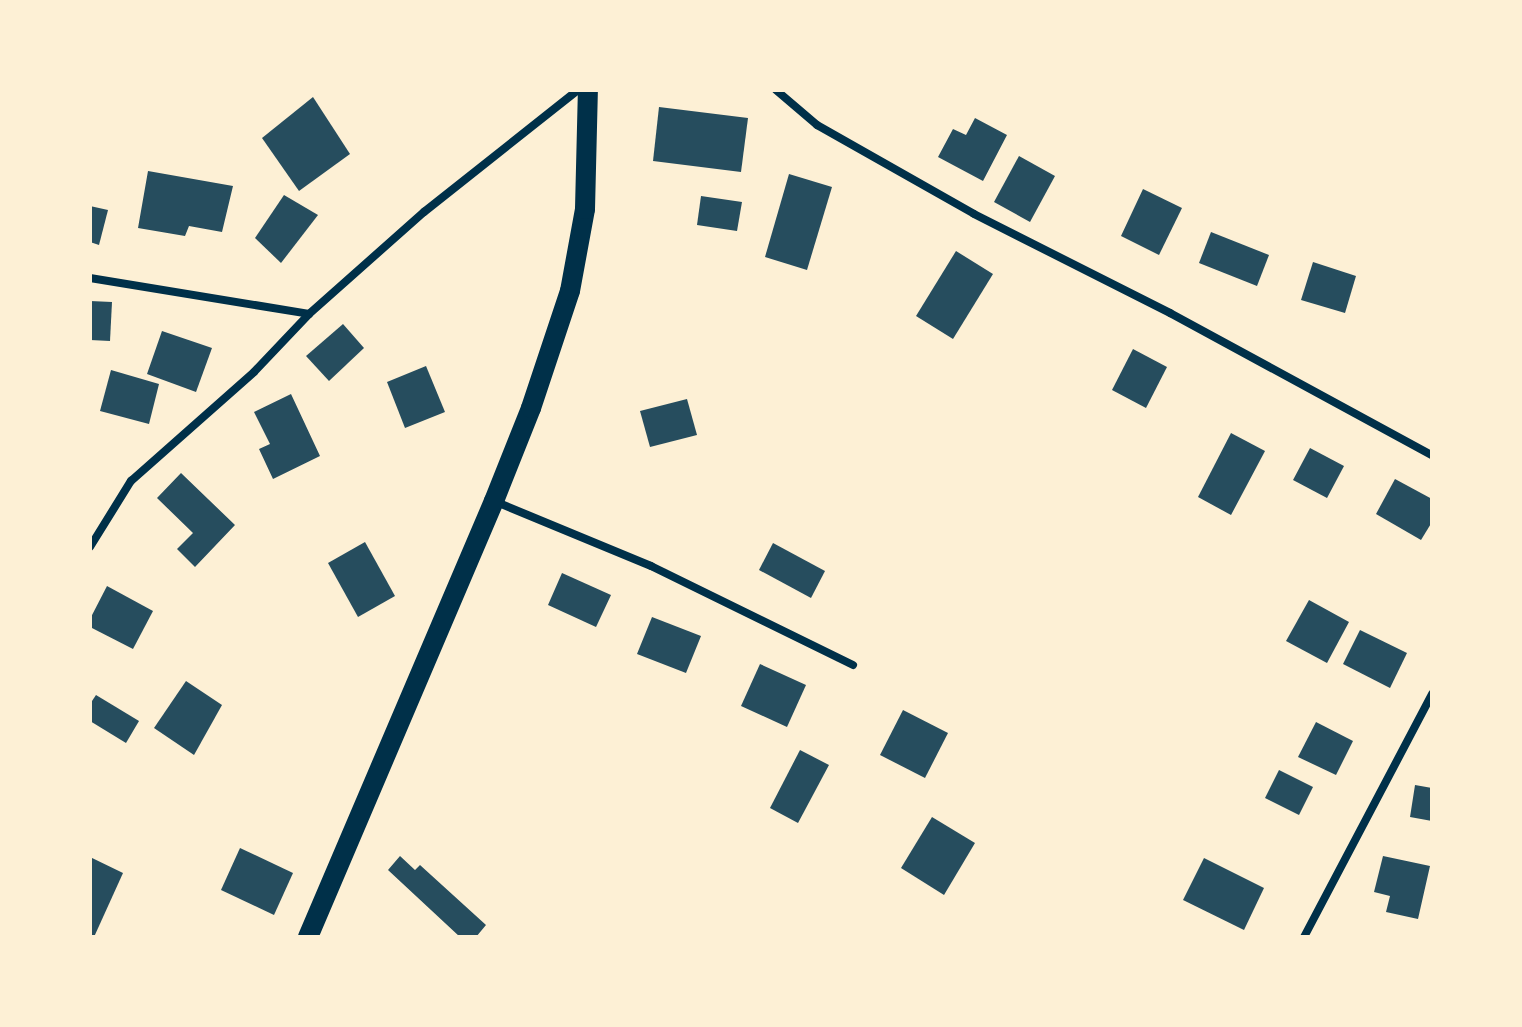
<!DOCTYPE html>
<html>
<head>
<meta charset="utf-8">
<style>
	body { margin:0 }
	#map { position:relative; width:1522px; height:1027px; overflow:hidden; background:#fdf0d5; font-family:"Noto Serif",serif }
	div>[style] { position:absolute }
	[style*='--x'] { left:calc(var(--x)*1px); top:calc(var(--y)*1px); width:calc(var(--w)*1px); rotate:calc(var(--a)*1deg) }
	.building>* { inset:0; background:#264d5e }
	.minor>* { height:8px; margin:-4px; padding:0 4px; transform-origin:4px; border-radius:4px; background:#003049 }
	.primary>* { height:20px; margin:-10px; padding:0 10px; transform-origin:10px; border-radius:10px; background:#003049 }
	span { translate:-50% -50%; white-space:nowrap; text-align:center; line-height:1.15; -webkit-text-stroke:6px #fdf0d5; paint-order:stroke }
	.frame { position:absolute; inset:0; border:92px solid #fdf0d5; pointer-events:none }
</style>
</head>
<body>
<div id="map">
	<div class="building">
		<div style="clip-path:polygon(313px 97px,350px 154px,299px 191px,262px 138px)"></div>
		<div style="clip-path:polygon(659px 107px,748px 118px,741px 172px,653px 161px)"></div>
		<div style="clip-path:polygon(975px 118px,1007px 135px,983px 181px,938px 157px,953px 129px,966px 135px)"></div>
		<div style="clip-path:polygon(1019px 156px,1055px 176px,1030px 222px,994px 202px)"></div>
		<div style="clip-path:polygon(148px 171px,233px 186px,222px 232px,189px 226px,185px 236px,138px 228px)"></div>
		<div style="clip-path:polygon(789px 174px,832px 187px,807px 270px,765px 257px)"></div>
		<div style="clip-path:polygon(1143px 189px,1182px 208px,1159px 255px,1121px 236px)"></div>
		<div style="clip-path:polygon(284px 195px,318px 215px,281px 263px,255px 238px)"></div>
		<div style="clip-path:polygon(701px 196px,742px 202px,737px 231px,697px 225px)"></div>
		<div style="clip-path:polygon(90px 206px,108px 210px,99px 245px,90px 242px)"></div>
		<div style="clip-path:polygon(1211px 232px,1269px 255px,1257px 286px,1199px 263px)"></div>
		<div style="clip-path:polygon(956px 251px,993px 274px,953px 339px,916px 316px)"></div>
		<div style="clip-path:polygon(1313px 262px,1356px 276px,1345px 313px,1301px 300px)"></div>
		<div style="clip-path:polygon(90px 301px,112px 302px,110px 341px,90px 340px)"></div>
		<div style="clip-path:polygon(343px 324px,364px 348px,329px 381px,306px 356px)"></div>
		<div style="clip-path:polygon(162px 331px,212px 348px,196px 392px,147px 374px)"></div>
		<div style="clip-path:polygon(1133px 349px,1167px 367px,1146px 408px,1112px 390px)"></div>
		<div style="clip-path:polygon(426px 366px,445px 412px,405px 428px,387px 382px)"></div>
		<div style="clip-path:polygon(111px 370px,159px 384px,149px 424px,100px 411px)"></div>
		<div style="clip-path:polygon(291px 394px,320px 456px,273px 479px,259px 449px,270px 444px,254px 412px)"></div>
		<div style="clip-path:polygon(687px 399px,697px 435px,650px 447px,640px 411px)"></div>
		<div style="clip-path:polygon(1231px 433px,1265px 451px,1231px 515px,1198px 497px)"></div>
		<div style="clip-path:polygon(1310px 448px,1344px 466px,1327px 498px,1293px 480px)"></div>
		<div style="clip-path:polygon(181px 473px,235px 525px,195px 567px,177px 549px,193px 533px,157px 498px)"></div>
		<div style="clip-path:polygon(1395px 479px,1432px 499px,1432px 522px,1421px 540px,1376px 514px)"></div>
		<div style="clip-path:polygon(365px 542px,395px 596px,358px 617px,328px 563px)"></div>
		<div style="clip-path:polygon(773px 543px,825px 571px,811px 598px,759px 570px)"></div>
		<div style="clip-path:polygon(562px 573px,611px 595px,596px 627px,548px 605px)"></div>
		<div style="clip-path:polygon(107px 586px,153px 611px,133px 649px,90px 627px,90px 619px)"></div>
		<div style="clip-path:polygon(1309px 600px,1349px 622px,1327px 663px,1286px 641px)"></div>
		<div style="clip-path:polygon(652px 617px,701px 636px,686px 673px,637px 654px)"></div>
		<div style="clip-path:polygon(1360px 630px,1407px 653px,1390px 688px,1343px 664px)"></div>
		<div style="clip-path:polygon(760px 664px,806px 685px,787px 727px,741px 706px)"></div>
		<div style="clip-path:polygon(186px 681px,222px 705px,194px 755px,154px 728px)"></div>
		<div style="clip-path:polygon(96px 695px,139px 721px,126px 743px,90px 721px,90px 704px)"></div>
		<div style="clip-path:polygon(903px 710px,948px 733px,925px 778px,880px 755px)"></div>
		<div style="clip-path:polygon(1316px 722px,1353px 741px,1336px 775px,1298px 757px)"></div>
		<div style="clip-path:polygon(800px 750px,829px 765px,798px 823px,770px 808px)"></div>
		<div style="clip-path:polygon(1279px 770px,1313px 787px,1299px 815px,1265px 798px)"></div>
		<div style="clip-path:polygon(1415px 785px,1432px 788px,1432px 821px,1410px 817px)"></div>
		<div style="clip-path:polygon(932px 817px,975px 843px,944px 895px,901px 868px)"></div>
		<div style="clip-path:polygon(240px 848px,293px 873px,274px 915px,221px 890px)"></div>
		<div style="clip-path:polygon(400px 856px,415px 870px,420px 865px,486px 925px,476px 937px,460px 937px,388px 870px)"></div>
		<div style="clip-path:polygon(1383px 856px,1430px 866px,1418px 919px,1386px 912px,1390px 896px,1374px 892px)"></div>
		<div style="clip-path:polygon(90px 857px,123px 873px,94px 937px,90px 937px)"></div>
		<div style="clip-path:polygon(1204px 858px,1264px 888px,1244px 930px,1183px 900px)"></div>
	</div>
	<div class="minor">
		<div style="--x:776;--y:90;--w:54;--a:40.5"></div>
		<div style="--x:817;--y:125;--w:180;--a:29.5"></div>
		<div style="--x:974;--y:214;--w:220;--a:26.8"></div>
		<div style="--x:1170;--y:313;--w:298;--a:28.5"></div>
		<div style="--x:90;--y:278;--w:222;--a:9.3"></div>
		<div style="--x:494;--y:501;--w:170;--a:22.5"></div>
		<div style="--x:651;--y:566;--w:225;--a:26.1"></div>
		<div style="--x:90;--y:547;--w:78;--a:-58.2"></div>
		<div style="--x:131;--y:481;--w:164;--a:-41.5"></div>
		<div style="--x:254;--y:372;--w:80;--a:-46.5"></div>
		<div style="--x:309;--y:314;--w:154;--a:-41.6"></div>
		<div style="--x:424;--y:212;--w:196;--a:-38.4"></div>
		<div style="--x:1304;--y:937;--w:275;--a:-62.2"></div>
	</div>
	<div class="primary">
		<div style="--x:308;--y:937;--w:474;--a:-66.9"></div>
		<div style="--x:494;--y:501;--w:100;--a:-68.3"></div>
		<div style="--x:531;--y:408;--w:123;--a:-71.6"></div>
		<div style="--x:570;--y:291;--w:83;--a:-79.6"></div>
		<div style="--x:585;--y:209;--w:119;--a:-88.6"></div>
	</div>
	<div class="frame"></div>
</div>
</body>
</html>
